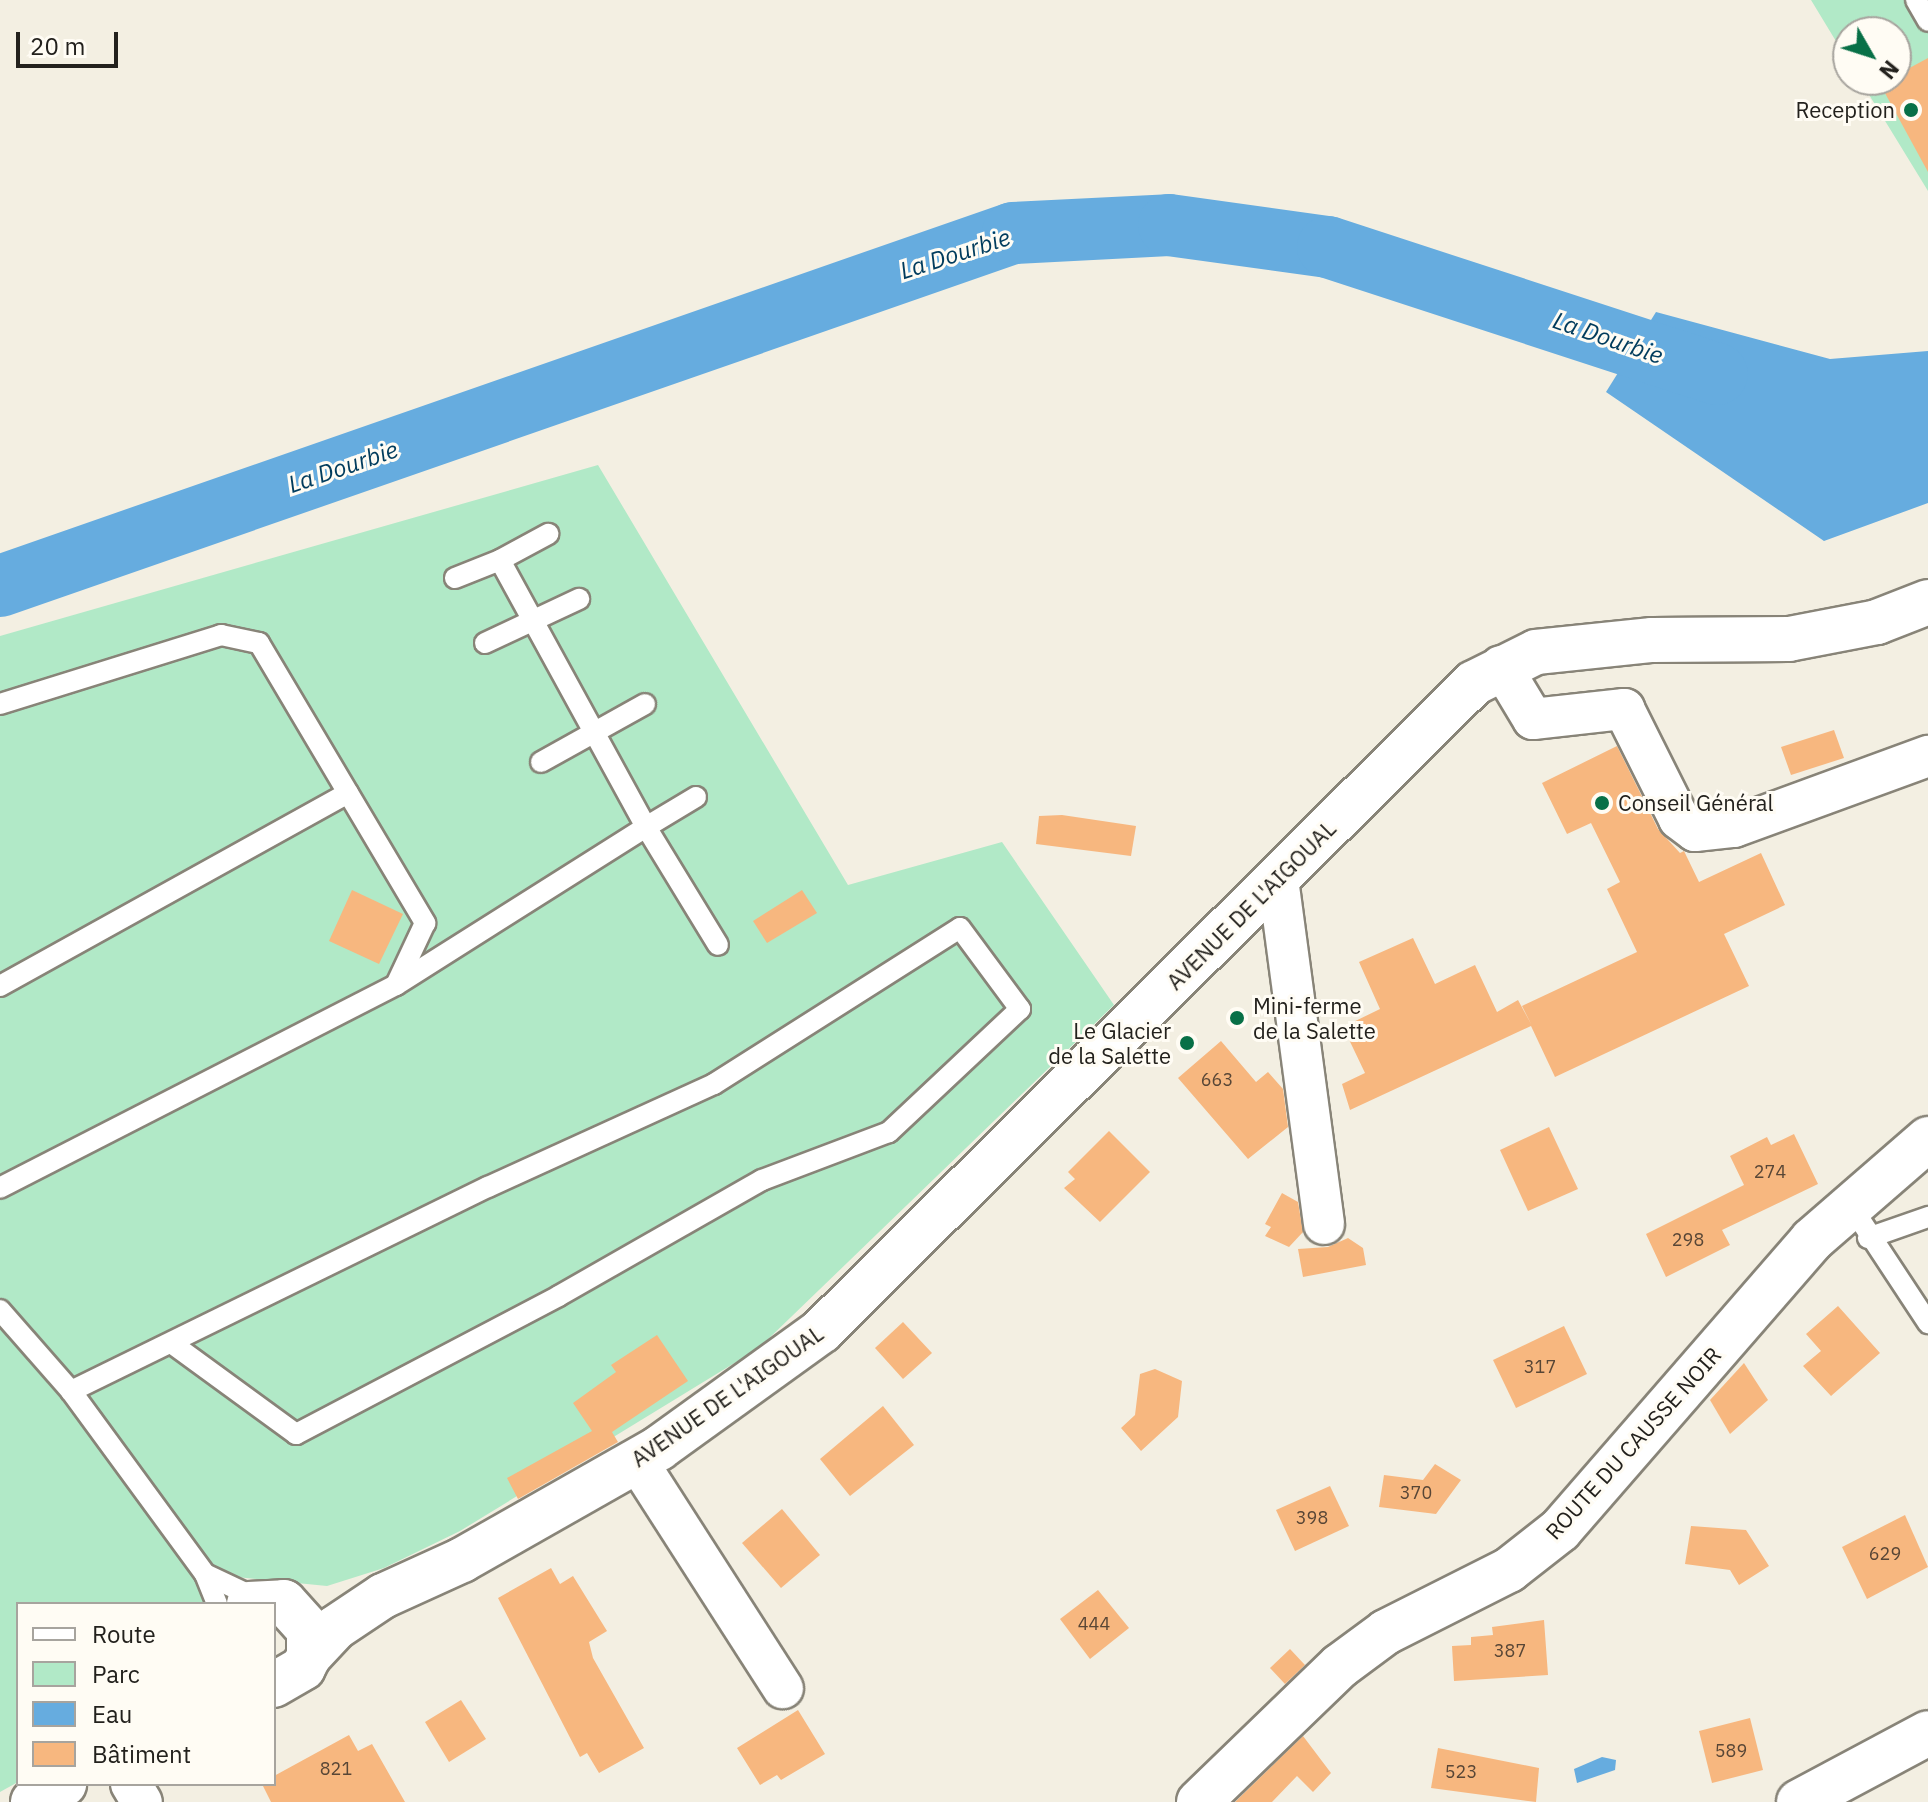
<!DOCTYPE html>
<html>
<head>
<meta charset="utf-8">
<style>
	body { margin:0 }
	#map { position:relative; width:1928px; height:1802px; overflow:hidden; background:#f3efe2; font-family:"IBM Plex Sans",sans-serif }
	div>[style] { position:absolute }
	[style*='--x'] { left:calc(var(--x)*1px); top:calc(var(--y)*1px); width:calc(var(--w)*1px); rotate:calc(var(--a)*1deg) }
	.green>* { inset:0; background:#b1e9c7 }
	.water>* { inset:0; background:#66acdf }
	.river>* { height:62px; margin:-31px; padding:0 31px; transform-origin:31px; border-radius:31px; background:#66acdf }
	.building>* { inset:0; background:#f7b77f }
	.roads { filter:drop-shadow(2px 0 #888478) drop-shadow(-2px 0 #888478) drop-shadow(0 2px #888478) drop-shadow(0 -2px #888478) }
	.service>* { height:20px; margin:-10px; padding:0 10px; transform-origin:10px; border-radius:10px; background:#fff }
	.minor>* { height:40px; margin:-20px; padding:0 20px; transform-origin:20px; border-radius:20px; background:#fff }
	.tertiary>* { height:44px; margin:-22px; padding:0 22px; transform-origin:22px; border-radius:22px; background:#fff }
	.secondary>* { height:44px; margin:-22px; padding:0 22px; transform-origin:22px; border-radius:22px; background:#fff }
	.dots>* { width:22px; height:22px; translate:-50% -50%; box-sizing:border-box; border:4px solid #fffcf4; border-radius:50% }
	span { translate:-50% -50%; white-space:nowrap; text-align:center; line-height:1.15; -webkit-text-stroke:6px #fffcf4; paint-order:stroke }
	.number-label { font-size:18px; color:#584636 }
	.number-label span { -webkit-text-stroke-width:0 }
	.poi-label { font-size:22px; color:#23211d }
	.right { translate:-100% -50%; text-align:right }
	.left { translate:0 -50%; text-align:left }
	.street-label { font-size:22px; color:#23211d }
	.water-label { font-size:24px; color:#013c5d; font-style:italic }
	.legend { position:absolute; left:16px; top:1602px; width:260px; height:184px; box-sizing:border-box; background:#fffcf4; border:2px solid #a7a49e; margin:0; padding:10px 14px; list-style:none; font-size:24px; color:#23211d }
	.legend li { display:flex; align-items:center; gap:16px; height:40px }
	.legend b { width:40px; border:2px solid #a7a49e }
	.north { position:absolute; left:1832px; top:16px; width:80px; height:80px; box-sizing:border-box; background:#fffcf4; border:2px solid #a7a49e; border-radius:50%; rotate:129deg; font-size:22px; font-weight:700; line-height:32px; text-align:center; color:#23211d }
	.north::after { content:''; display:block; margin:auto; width:28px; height:36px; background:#087047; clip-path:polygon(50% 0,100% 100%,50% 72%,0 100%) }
	.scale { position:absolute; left:16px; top:32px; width:102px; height:36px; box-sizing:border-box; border:4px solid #23211d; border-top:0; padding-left:10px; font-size:24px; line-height:28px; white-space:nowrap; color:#23211d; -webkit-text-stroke:6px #fffcf4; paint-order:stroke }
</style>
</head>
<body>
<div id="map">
	<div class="green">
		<div style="clip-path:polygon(1811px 0,1928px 0,1928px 191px,1860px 80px,1896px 80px,1896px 32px,1848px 32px,1848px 61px)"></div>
		<div style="clip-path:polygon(598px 465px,848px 885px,1002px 842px,1114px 1005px,759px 1348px,460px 1531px,384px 1568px,327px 1586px,227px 1576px,210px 1604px,18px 1604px,18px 1782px,0 1792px,0 636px)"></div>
	</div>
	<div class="water">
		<div style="clip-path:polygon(1656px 312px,1830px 359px,1928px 351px,1928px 503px,1824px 541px,1606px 392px)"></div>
		<div style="clip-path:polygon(1602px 1757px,1616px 1760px,1615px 1770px,1577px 1783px,1574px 1769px)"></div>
	</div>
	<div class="river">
		<div style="--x:0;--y:586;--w:1073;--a:-19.21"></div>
		<div style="--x:1013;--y:233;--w:156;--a:-2.9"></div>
		<div style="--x:1169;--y:225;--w:161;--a:7.9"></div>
		<div style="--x:1328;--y:247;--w:409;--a:18.1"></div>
	</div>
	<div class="building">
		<div style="clip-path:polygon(1928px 58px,1928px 172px,1880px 84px)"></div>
		<div style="clip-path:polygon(1834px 730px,1844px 758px,1791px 775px,1781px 747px)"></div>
		<div style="clip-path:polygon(1617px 746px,1658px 829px,1680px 853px,1684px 851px,1699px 882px,1761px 853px,1785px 905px,1724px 934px,1749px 986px,1555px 1077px,1531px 1026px,1350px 1110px,1342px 1084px,1365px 1073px,1343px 1027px,1380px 1009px,1359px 962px,1413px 938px,1435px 984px,1475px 965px,1497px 1012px,1518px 1000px,1531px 1024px,1522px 1006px,1637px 952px,1607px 889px,1620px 882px,1591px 823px,1567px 834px,1542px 783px)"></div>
		<div style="clip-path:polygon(1062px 815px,1136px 826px,1131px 856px,1036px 844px,1039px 816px)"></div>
		<div style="clip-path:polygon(352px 890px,403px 914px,379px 964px,329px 941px)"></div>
		<div style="clip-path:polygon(802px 890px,817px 913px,767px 943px,753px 921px)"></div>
		<div style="clip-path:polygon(1221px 1041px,1256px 1082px,1268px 1072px,1283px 1089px,1288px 1127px,1248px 1159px,1178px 1078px)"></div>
		<div style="clip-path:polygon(1549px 1127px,1578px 1189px,1528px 1211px,1500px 1150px)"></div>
		<div style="clip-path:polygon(1109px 1131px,1150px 1172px,1100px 1222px,1064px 1188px,1075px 1179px,1068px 1172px)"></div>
		<div style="clip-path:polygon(1794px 1134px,1818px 1184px,1722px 1230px,1730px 1245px,1666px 1277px,1646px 1234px,1744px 1185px,1730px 1156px,1767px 1137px,1771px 1145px)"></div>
		<div style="clip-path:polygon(1282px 1193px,1298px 1202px,1303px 1232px,1289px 1247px,1265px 1236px,1271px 1227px,1265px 1224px)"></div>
		<div style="clip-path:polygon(1348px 1238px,1363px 1248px,1366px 1265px,1303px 1277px,1298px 1249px,1328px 1247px)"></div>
		<div style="clip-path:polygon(1838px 1306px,1880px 1353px,1831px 1396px,1803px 1366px,1821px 1351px,1806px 1334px)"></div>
		<div style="clip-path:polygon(903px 1322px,932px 1353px,903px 1379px,875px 1348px)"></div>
		<div style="clip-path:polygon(1564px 1326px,1587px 1374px,1516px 1408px,1493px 1360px)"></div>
		<div style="clip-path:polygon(657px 1335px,688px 1381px,612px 1432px,618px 1442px,518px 1499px,507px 1478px,592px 1431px,573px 1403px,616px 1372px,611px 1365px)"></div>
		<div style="clip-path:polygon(1744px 1363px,1768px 1400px,1730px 1434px,1710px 1400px)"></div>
		<div style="clip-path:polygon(1155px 1369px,1182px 1381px,1178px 1417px,1141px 1451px,1121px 1428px,1135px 1415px,1140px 1374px)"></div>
		<div style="clip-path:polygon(883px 1406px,914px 1445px,850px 1496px,820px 1459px)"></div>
		<div style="clip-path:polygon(1435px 1464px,1461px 1480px,1436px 1514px,1379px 1507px,1384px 1475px,1423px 1480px)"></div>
		<div style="clip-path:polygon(1330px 1486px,1349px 1526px,1295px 1551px,1276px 1510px)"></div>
		<div style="clip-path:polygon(782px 1509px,820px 1555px,781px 1588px,742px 1543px)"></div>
		<div style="clip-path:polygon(1905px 1515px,1928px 1567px,1867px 1599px,1842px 1547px)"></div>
		<div style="clip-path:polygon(1691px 1526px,1746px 1530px,1769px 1566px,1739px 1585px,1730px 1570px,1685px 1564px)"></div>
		<div style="clip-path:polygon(551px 1568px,560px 1584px,573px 1576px,607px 1631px,589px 1642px,593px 1658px,644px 1748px,599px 1773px,587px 1753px,580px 1757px,498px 1598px)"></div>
		<div style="clip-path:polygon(1098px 1590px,1129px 1628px,1090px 1659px,1060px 1619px)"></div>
		<div style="clip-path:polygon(1544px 1620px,1548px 1675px,1454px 1681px,1452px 1646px,1471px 1645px,1471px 1637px,1493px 1635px,1492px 1627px)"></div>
		<div style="clip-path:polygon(1290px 1649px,1305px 1665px,1285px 1684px,1270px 1668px)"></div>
		<div style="clip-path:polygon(461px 1700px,486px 1739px,449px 1762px,425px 1722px)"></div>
		<div style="clip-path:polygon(798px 1710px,825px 1754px,781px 1780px,777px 1775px,760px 1785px,737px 1748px)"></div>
		<div style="clip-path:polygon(1750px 1718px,1763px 1770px,1712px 1783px,1699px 1731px)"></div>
		<div style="clip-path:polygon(349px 1735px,358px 1751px,372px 1744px,405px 1802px,271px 1802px,262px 1784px,274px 1784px,274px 1776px)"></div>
		<div style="clip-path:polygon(1303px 1736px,1331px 1773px,1313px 1792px,1297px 1776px,1272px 1802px,1235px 1802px)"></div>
		<div style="clip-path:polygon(1438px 1748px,1539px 1768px,1536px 1802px,1431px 1788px)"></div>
	</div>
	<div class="roads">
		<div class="service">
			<div style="--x:1916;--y:0;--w:24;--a:60"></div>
			<div style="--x:455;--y:578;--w:48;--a:-21.8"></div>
			<div style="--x:485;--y:643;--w:104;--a:-25.1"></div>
			<div style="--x:0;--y:704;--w:232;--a:-17.3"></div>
			<div style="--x:221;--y:635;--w:39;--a:12"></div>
			<div style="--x:259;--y:643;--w:326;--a:59.3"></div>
			<div style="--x:425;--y:923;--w:68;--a:115.1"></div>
			<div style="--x:396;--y:985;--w:445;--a:152.9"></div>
			<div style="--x:541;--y:762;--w:119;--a:-29.1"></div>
			<div style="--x:696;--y:797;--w:58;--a:149"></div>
			<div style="--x:646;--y:827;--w:138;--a:58.6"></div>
			<div style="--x:396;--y:985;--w:296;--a:-32.3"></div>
			<div style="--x:646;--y:827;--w:304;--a:-118.7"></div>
			<div style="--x:500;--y:560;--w:55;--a:-28.4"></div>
			<div style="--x:0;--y:986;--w:398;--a:-29"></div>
			<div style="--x:1849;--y:1203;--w:144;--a:56.6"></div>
			<div style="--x:1868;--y:1238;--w:64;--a:-19.3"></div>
			<div style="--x:0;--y:1310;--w:108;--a:48.8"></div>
			<div style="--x:71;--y:1391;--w:227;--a:53.8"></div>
			<div style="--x:205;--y:1574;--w:32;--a:68"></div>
			<div style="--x:71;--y:1391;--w:464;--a:-26.1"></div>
			<div style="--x:488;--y:1187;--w:248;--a:-24.5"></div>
			<div style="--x:714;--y:1084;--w:291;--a:-32.4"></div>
			<div style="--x:960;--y:928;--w:101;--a:53.5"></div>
			<div style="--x:1020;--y:1009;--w:180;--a:136.8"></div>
			<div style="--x:889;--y:1132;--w:136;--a:159.3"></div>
			<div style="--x:762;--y:1180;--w:234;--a:150.3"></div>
			<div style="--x:559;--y:1296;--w:297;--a:152.3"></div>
			<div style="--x:296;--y:1434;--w:151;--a:-143.9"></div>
			<div style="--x:205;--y:1574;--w:61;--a:25.3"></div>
		</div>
		<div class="minor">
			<div style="--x:1501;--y:666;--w:62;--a:58.9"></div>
			<div style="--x:1533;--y:719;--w:92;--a:-6.3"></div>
			<div style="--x:1624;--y:709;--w:123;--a:63.4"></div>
			<div style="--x:1679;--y:819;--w:20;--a:37"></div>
			<div style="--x:1695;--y:831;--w:39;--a:-6"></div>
			<div style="--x:1734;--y:827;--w:207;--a:-20.1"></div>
			<div style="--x:1278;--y:879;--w:348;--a:82.4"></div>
			<div style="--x:637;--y:1461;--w:270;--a:57.3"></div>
			<div style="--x:131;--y:1784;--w:21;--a:59"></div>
		</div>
		<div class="tertiary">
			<div style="--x:1199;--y:1802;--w:196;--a:-44"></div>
			<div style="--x:1340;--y:1666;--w:57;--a:-36.5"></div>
			<div style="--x:1386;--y:1632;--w:138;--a:-26.8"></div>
			<div style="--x:1509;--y:1570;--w:65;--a:-38.1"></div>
			<div style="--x:1560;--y:1530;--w:384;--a:-49"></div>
			<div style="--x:1812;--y:1240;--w:154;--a:-41"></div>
			<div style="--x:1799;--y:1802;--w:146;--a:-28.1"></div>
		</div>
		<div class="secondary">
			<div style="--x:249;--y:1604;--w:35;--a:-3"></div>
			<div style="--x:284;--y:1602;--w:38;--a:48"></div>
			<div style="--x:309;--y:1630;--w:26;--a:90"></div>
			<div style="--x:309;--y:1656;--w:13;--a:117"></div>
			<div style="--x:303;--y:1668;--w:34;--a:150"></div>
			<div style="--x:309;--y:1656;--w:38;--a:-47"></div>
			<div style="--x:335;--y:1628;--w:58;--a:-33.7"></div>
			<div style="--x:383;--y:1596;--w:87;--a:-24.5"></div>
			<div style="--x:462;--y:1560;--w:227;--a:-29.6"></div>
			<div style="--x:659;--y:1448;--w:200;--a:-35.8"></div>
			<div style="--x:821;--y:1331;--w:920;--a:-44.78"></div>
			<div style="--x:1474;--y:683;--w:69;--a:-26.6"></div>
			<div style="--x:1536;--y:652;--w:117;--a:-5.9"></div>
			<div style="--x:1652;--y:640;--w:137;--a:-0.4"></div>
			<div style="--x:1789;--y:639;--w:90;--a:-10.9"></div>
			<div style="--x:1877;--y:622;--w:55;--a:-21.4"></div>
			<div style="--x:33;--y:1802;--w:36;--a:-30"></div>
		</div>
	</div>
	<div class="dots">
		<div style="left:1911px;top:110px;background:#087047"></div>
		<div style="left:1602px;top:803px;background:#087047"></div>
		<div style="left:1237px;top:1018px;background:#087047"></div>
		<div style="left:1187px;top:1043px;background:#087047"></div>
	</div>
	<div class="number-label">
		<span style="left:1217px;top:1080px">663</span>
		<span style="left:1770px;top:1172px">274</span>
		<span style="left:1688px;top:1240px">298</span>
		<span style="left:1540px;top:1367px">317</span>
		<span style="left:1416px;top:1493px">370</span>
		<span style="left:1312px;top:1518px">398</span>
		<span style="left:1885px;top:1554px">629</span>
		<span style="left:1094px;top:1624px">444</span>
		<span style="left:1510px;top:1651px">387</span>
		<span style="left:1731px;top:1751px">589</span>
		<span style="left:336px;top:1769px">821</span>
		<span style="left:1461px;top:1772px">523</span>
	</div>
	<div class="poi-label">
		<span class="right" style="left:1895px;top:110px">Reception</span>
		<span class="left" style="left:1618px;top:803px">Conseil Général</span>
		<span class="left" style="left:1253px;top:1018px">Mini-ferme<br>de la Salette</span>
		<span class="right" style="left:1171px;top:1043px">Le Glacier<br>de la Salette</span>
	</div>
	<div class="street-label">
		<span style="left:1251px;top:905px;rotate:-45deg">AVENUE DE L'AIGOUAL</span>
		<span style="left:727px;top:1396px;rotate:-35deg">AVENUE DE L'AIGOUAL</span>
		<span style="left:1633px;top:1443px;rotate:-48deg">ROUTE DU CAUSSE NOIR</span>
	</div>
	<div class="water-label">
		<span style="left:955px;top:254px;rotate:-18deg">La Dourbie</span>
		<span style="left:1608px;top:338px;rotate:19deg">La Dourbie</span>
		<span style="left:343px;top:467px;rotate:-19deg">La Dourbie</span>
	</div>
	<ul class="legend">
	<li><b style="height:10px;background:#fff"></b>Route</li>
	<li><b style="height:22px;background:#b1e9c7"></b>Parc</li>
	<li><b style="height:22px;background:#66acdf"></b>Eau</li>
	<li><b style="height:22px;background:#f7b77f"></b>Bâtiment</li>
	</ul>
	<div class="north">N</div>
	<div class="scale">20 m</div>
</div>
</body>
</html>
